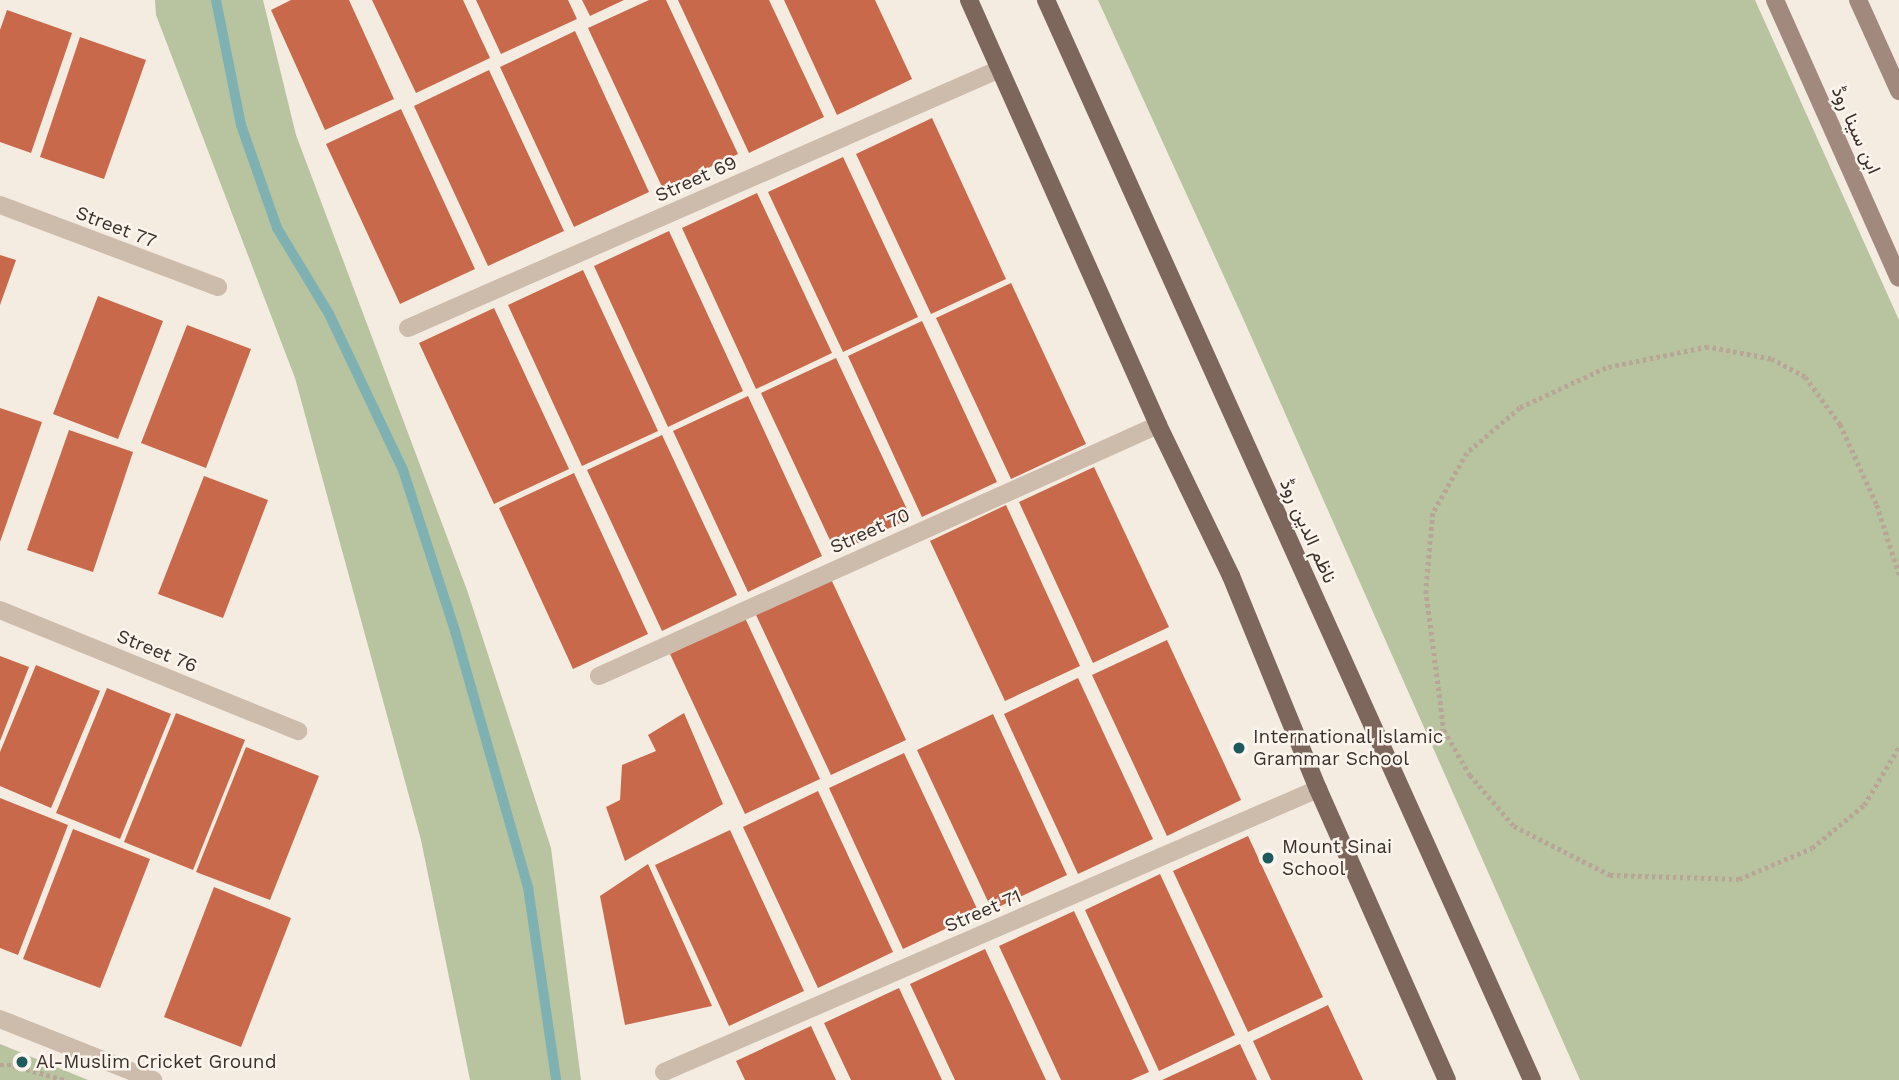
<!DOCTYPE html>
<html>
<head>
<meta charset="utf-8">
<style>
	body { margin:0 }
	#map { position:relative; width:1899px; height:1080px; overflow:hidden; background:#f4ebe1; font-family:"Work Sans",Vazirmatn,sans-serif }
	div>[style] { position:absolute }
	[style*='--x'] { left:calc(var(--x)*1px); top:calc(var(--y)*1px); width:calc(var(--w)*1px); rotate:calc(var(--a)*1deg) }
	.green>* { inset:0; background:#b8c4a0 }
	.stream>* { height:10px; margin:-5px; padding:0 5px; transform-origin:5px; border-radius:5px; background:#7fb0b2 }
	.building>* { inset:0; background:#c8694b }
	.path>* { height:4.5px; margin-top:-2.25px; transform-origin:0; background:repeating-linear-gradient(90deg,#b9a596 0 3.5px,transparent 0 7px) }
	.minor>* { height:18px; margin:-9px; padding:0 9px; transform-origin:9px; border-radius:9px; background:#cdbbac }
	.secondary>* { height:18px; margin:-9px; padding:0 9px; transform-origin:9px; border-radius:9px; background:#a18a7d }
	.primary>* { height:18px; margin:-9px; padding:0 9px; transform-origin:9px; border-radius:9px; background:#7d675c }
	.dots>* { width:19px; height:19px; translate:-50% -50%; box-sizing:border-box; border:4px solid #fbf5ee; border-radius:50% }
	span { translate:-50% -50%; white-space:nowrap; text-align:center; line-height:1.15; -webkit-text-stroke:5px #fbf5ee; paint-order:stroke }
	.street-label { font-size:19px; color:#3b302b }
	.poi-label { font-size:19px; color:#3b302b }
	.left { translate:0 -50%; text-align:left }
</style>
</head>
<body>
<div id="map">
	<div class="green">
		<div style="clip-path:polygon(155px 0,263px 0,296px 135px,467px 590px,551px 848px,581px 1080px,470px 1080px,421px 840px,295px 378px,156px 15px)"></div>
		<div style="clip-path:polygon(1098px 0,1755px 0,1899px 320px,1899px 1080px,1580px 1080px,1242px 316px)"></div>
		<div style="clip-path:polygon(0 1044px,88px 1080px,0 1080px)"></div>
	</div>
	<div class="stream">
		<div style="--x:216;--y:0;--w:127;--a:78.7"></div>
		<div style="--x:241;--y:125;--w:109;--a:70.7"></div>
		<div style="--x:277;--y:228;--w:100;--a:58.8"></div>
		<div style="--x:329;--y:314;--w:173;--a:64.6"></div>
		<div style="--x:403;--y:470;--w:169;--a:72.1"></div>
		<div style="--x:455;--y:631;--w:266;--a:74.1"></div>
		<div style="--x:528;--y:887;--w:195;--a:81.7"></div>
	</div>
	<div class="building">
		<div style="clip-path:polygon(291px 0,349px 0,394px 99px,325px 130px,271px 10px)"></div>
		<div style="clip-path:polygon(372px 0,463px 0,490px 58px,416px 93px)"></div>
		<div style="clip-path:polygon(476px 0,568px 0,577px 19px,501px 54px)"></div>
		<div style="clip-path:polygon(582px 0,624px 0,590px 16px)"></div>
		<div style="clip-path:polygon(649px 0,666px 0,738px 154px,663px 189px,588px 28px)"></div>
		<div style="clip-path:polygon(678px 0,769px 0,824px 117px,749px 153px)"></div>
		<div style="clip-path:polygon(784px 0,875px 0,912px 79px,837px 115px)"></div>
		<div style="clip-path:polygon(7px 10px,72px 33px,31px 153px,0 142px,0 30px)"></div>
		<div style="clip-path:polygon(575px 31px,649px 192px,574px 227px,500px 67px)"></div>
		<div style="clip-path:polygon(80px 37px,146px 60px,104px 179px,40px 157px)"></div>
		<div style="clip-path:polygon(489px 70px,564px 231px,488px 266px,414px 106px)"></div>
		<div style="clip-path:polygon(401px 109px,475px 269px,400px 304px,326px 144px)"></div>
		<div style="clip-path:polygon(932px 118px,1006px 279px,931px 314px,856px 154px)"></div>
		<div style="clip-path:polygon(843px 157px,918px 317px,843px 352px,768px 192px)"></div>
		<div style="clip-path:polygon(757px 193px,832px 353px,756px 389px,682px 228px)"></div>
		<div style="clip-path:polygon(669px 231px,743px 391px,668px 427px,594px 266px)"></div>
		<div style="clip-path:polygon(0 255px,16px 260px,0 305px)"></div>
		<div style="clip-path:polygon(583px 270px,658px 431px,582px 466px,508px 305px)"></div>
		<div style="clip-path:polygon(1011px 283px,1086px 444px,1011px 479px,936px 318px)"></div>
		<div style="clip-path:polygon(98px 296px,163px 321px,118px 439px,53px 414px)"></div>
		<div style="clip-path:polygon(494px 308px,569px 469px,494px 504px,419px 343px)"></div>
		<div style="clip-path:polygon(922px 321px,997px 482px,922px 517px,848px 356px)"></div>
		<div style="clip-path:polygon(187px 325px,251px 349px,206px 468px,141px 443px)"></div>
		<div style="clip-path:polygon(836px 358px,911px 518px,836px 553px,761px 393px)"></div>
		<div style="clip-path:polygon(748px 396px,822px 556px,748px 592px,673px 431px)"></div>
		<div style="clip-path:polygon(0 408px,42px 422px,0 542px)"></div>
		<div style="clip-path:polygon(69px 430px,133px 452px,93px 572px,27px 550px)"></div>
		<div style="clip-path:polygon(662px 435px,737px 595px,662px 631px,587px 470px)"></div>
		<div style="clip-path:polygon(1094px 467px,1169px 627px,1093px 663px,1019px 502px)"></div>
		<div style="clip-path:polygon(574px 473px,648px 634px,573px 669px,499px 508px)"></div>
		<div style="clip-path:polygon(204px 476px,268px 500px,223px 618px,158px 594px)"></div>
		<div style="clip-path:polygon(1006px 505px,1080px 666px,1005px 701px,930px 541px)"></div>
		<div style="clip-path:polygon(831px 579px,906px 740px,831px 775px,756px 615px)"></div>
		<div style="clip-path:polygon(745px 618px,820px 779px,745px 814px,670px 654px)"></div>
		<div style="clip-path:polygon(1167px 640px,1241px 800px,1167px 836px,1092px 675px)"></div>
		<div style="clip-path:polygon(0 656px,29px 667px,0 741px)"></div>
		<div style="clip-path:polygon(36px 665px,100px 691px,51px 808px,0 786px,0 752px)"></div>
		<div style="clip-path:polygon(1078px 678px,1153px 839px,1078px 874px,1004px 714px)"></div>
		<div style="clip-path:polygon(107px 688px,171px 714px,120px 839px,56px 813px)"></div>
		<div style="clip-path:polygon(176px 713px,245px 740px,193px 870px,124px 842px)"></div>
		<div style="clip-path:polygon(684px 713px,723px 804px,625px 861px,606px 807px,620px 800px,622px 765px,656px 751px,648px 735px)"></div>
		<div style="clip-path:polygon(993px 714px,1067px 875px,992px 910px,917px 750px)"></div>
		<div style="clip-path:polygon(246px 747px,319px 776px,270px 900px,196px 872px)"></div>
		<div style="clip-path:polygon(904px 753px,979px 913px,903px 949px,829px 788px)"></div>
		<div style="clip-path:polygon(818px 791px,893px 952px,818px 988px,743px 827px)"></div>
		<div style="clip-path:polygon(0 798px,68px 825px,18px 955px,0 948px)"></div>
		<div style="clip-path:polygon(73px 829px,150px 859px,100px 988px,23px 959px)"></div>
		<div style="clip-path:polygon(730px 830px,804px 991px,729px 1026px,655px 865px)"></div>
		<div style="clip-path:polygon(1248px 836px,1323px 997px,1248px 1032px,1173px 871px)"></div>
		<div style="clip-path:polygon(648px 864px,712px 1006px,625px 1025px,600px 896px)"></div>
		<div style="clip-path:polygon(1160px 874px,1235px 1035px,1159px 1071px,1085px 910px)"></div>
		<div style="clip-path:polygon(214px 887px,291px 918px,241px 1047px,164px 1017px)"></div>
		<div style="clip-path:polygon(1074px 911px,1149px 1072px,1131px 1080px,1061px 1080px,999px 946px)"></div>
		<div style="clip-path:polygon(985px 949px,1046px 1080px,955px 1080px,910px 984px)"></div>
		<div style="clip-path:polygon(899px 988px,942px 1080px,851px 1080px,824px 1023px)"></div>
		<div style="clip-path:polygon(1328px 1005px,1363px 1080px,1271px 1080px,1253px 1041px)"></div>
		<div style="clip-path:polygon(811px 1026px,836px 1080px,745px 1080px,736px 1061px)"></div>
		<div style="clip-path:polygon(1240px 1044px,1257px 1080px,1162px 1080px)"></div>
	</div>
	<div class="path">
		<div style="--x:1899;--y:575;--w:75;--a:-107.9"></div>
		<div style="--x:1876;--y:504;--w:87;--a:-114.5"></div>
		<div style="--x:1840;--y:425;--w:59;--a:-126.1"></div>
		<div style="--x:1805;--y:377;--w:38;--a:-152"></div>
		<div style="--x:1771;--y:359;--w:64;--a:-169.2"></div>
		<div style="--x:1708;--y:347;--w:104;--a:168.4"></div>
		<div style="--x:1606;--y:368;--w:95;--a:155.1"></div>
		<div style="--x:1520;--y:408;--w:70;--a:139.7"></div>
		<div style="--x:1467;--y:453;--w:69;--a:119.5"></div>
		<div style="--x:1433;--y:513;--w:77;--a:95.2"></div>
		<div style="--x:1426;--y:590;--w:141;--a:82.7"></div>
		<div style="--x:1444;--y:730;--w:52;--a:60"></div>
		<div style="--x:1470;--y:775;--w:67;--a:49.2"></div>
		<div style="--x:1514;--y:826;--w:108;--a:27"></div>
		<div style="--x:1610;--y:875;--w:129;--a:1.8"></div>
		<div style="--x:1739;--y:879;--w:79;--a:-23"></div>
		<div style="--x:1812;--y:848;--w:67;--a:-39.6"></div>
		<div style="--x:1864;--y:805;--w:68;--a:-58.9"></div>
		<div style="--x:1426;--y:738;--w:20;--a:-24"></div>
		<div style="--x:0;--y:1065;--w:13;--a:0"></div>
		<div style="--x:13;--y:1065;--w:53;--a:16.4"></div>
	</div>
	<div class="minor">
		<div style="--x:0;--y:205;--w:233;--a:20.6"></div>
		<div style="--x:408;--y:328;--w:646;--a:-23.63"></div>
		<div style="--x:0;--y:610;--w:322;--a:22.1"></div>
		<div style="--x:599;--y:676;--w:613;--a:-24.18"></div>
		<div style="--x:0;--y:1019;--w:165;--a:21.7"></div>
		<div style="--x:664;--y:1072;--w:713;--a:-23.4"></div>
	</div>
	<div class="secondary">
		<div style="--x:1775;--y:0;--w:304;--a:66"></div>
		<div style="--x:1858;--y:0;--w:100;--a:65.7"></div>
	</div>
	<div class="primary">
		<div style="--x:969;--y:0;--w:465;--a:66"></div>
		<div style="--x:1158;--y:425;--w:168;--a:64.2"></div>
		<div style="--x:1231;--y:576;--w:230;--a:67.8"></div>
		<div style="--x:1318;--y:789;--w:318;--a:66.1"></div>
		<div style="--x:1046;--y:0;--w:1184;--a:65.77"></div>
	</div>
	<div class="dots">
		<div style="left:1239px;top:748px;background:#1f5a5e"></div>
		<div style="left:1268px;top:858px;background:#1f5a5e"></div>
		<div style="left:22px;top:1062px;background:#1f5a5e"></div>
	</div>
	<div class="street-label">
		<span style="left:1856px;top:130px;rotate:66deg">ابن سینا روڈ</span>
		<span style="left:696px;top:179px;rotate:-24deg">Street 69</span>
		<span style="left:116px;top:227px;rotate:21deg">Street 77</span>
		<span style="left:870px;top:531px;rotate:-24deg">Street 70</span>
		<span style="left:1308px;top:531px;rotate:66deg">ناظم الدین روڈ</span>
		<span style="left:157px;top:651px;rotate:22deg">Street 76</span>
		<span style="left:983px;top:911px;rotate:-23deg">Street 71</span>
	</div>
	<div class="poi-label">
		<span class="left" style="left:1253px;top:748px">International Islamic<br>Grammar School</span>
		<span class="left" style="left:1282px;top:858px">Mount Sinai<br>School</span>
		<span class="left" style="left:36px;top:1062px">Al-Muslim Cricket Ground</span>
	</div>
</div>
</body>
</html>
